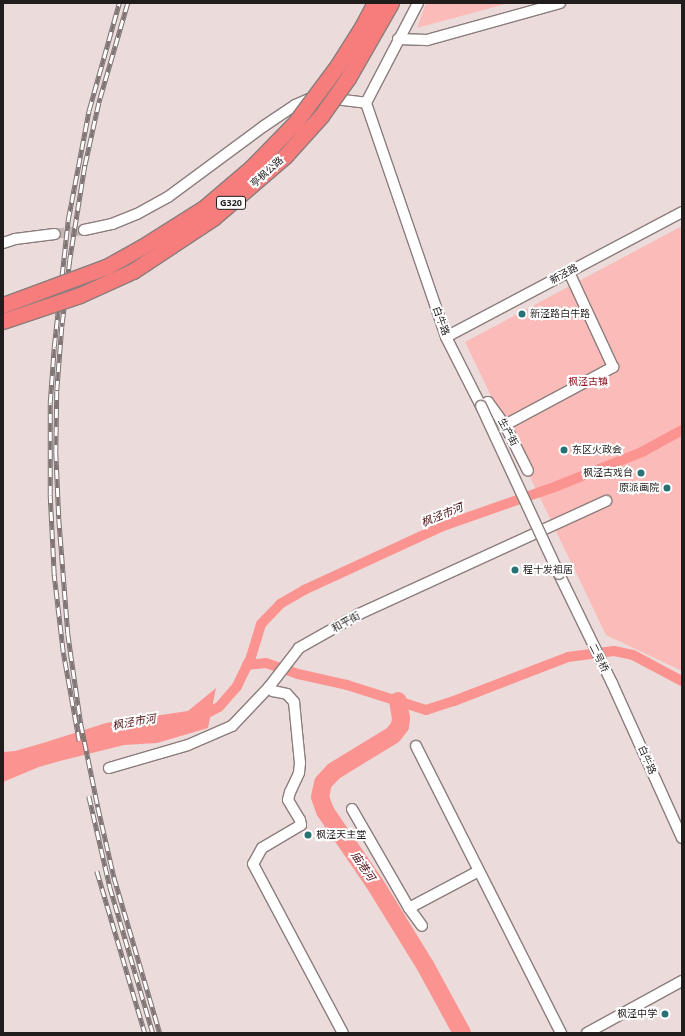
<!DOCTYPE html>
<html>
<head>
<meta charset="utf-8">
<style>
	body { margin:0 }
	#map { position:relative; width:685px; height:1036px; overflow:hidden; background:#ebdcdb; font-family:"Noto Sans","Noto Sans SC",sans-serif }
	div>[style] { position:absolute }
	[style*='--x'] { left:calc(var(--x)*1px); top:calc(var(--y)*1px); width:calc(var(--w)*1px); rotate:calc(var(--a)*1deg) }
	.green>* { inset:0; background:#fbbbb8 }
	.water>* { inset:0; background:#fb9491 }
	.canal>* { height:10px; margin:-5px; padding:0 5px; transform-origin:5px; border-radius:5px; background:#fb9491 }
	.river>* { height:18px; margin:-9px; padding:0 9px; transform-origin:9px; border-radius:9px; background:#fb9491 }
	.minor-tunnel>* { height:10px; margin-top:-5px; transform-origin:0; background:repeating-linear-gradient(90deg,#c3b6b5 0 10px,transparent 0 15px) }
	.roads { filter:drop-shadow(1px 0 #8b7d7c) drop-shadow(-1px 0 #8b7d7c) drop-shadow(0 1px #8b7d7c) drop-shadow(0 -1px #8b7d7c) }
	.minor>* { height:10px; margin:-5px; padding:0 5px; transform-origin:5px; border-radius:5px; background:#fff }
	.rail>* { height:4.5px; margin-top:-2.25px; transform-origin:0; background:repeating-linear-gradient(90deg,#fff 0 9px,#7f7575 0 18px); box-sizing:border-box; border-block:1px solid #7f7575 }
	.bridges { filter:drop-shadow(1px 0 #8b7d7c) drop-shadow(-1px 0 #8b7d7c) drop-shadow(0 1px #8b7d7c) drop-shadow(0 -1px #8b7d7c) }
	.minor-bridge>* { height:10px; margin:-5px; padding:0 5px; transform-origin:5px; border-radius:5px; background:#fff }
	.highway-bridge>* { height:15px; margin:-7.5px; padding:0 7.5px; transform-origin:7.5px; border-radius:7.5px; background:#f67d7c }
	.dots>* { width:11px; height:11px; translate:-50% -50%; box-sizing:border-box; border:2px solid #fff; border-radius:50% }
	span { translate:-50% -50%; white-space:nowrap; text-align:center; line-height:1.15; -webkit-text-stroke:4px #fff; paint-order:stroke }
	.shield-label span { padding:1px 3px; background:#fff; border:1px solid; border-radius:3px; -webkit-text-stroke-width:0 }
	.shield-label { font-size:9px; color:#221d1d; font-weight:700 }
	.street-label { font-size:10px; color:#221d1d }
	.poi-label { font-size:10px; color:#221d1d }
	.left { translate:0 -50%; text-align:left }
	.right { translate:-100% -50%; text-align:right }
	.park-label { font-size:10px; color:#901624 }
	.water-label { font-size:11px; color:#4f0f14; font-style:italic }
	.frame { position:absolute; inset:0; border:4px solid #221d1d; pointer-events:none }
</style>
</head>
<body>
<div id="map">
	<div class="green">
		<div style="clip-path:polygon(426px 3px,509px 3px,417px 28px)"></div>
		<div style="clip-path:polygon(682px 226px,682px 671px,606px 635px,465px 342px)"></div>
	</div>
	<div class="water">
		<div style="clip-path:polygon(216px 688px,208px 728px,157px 743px,124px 745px,60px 761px,39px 767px,3px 782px,3px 752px,15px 751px,43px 743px,106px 723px,188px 711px)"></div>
	</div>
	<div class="canal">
		<div style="--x:247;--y:665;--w:19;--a:-6"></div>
		<div style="--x:266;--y:663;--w:34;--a:19"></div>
		<div style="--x:298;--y:674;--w:50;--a:12.7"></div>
		<div style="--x:347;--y:685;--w:83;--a:17.6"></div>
		<div style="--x:426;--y:710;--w:29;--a:-18"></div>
		<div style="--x:454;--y:701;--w:122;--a:-21.1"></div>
		<div style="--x:568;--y:657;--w:46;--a:-7.4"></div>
		<div style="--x:614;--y:651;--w:19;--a:12"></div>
		<div style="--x:633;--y:655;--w:55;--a:28"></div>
		<div style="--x:200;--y:717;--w:21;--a:-28"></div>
		<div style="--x:219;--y:707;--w:28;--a:-49"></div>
		<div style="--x:237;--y:686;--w:32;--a:-64"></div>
		<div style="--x:251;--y:657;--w:34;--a:-73"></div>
		<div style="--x:261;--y:624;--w:28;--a:-46"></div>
		<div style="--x:280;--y:604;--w:28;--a:-30"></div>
		<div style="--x:304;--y:590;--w:153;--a:-24.7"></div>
		<div style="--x:443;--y:526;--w:121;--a:-19.3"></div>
		<div style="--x:557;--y:486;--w:92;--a:-21.8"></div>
		<div style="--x:642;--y:452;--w:46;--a:-28.8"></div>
	</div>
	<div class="river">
		<div style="--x:398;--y:701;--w:17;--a:80"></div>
		<div style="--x:401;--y:718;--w:8;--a:97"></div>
		<div style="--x:400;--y:726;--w:11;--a:128"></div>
		<div style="--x:393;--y:735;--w:69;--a:148.6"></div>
		<div style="--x:334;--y:771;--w:16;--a:133"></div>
		<div style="--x:323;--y:783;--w:14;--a:102"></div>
		<div style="--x:320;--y:797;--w:15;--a:70"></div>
		<div style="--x:325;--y:811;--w:88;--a:55.6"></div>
		<div style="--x:375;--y:884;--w:97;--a:58.4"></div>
		<div style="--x:426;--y:967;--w:75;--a:61.4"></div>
	</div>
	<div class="minor-tunnel">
		<div style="--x:55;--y:234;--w:29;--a:-8"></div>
	</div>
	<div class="roads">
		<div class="minor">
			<div style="--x:418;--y:3;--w:113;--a:117.5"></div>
			<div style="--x:366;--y:103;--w:247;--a:71.1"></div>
			<div style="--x:446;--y:337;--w:77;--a:63.1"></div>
			<div style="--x:481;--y:406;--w:8;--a:-30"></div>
			<div style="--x:488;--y:402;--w:29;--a:54"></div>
			<div style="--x:505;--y:425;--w:51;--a:63.4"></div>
			<div style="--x:398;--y:39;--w:29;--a:2"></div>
			<div style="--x:427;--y:40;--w:138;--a:-15.5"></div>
			<div style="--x:84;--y:230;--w:29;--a:-12"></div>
			<div style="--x:112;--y:224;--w:27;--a:-22"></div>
			<div style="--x:137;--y:214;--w:35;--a:-29"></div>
			<div style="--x:168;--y:197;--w:119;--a:-36.5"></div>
			<div style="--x:264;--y:126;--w:37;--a:-34"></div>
			<div style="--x:295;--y:105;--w:15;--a:-23"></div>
			<div style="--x:309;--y:99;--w:18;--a:-3"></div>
			<div style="--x:327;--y:98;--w:39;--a:7"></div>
			<div style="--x:3;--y:243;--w:13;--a:-18"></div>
			<div style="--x:15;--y:239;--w:40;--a:-7.1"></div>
			<div style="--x:446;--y:337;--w:267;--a:-27.9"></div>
			<div style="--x:505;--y:425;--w:123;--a:-28.2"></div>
			<div style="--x:613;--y:367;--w:105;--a:-114.9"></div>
			<div style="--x:559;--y:574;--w:121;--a:64.1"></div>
			<div style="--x:612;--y:683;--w:170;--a:65.7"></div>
			<div style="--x:269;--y:687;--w:6;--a:45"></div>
			<div style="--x:273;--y:691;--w:14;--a:12"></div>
			<div style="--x:287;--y:694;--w:11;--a:49"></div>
			<div style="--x:294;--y:702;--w:61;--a:84.4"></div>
			<div style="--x:300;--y:763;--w:10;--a:96"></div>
			<div style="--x:299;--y:773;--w:21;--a:115"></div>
			<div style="--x:290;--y:792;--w:8;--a:104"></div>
			<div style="--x:288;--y:800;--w:23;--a:59"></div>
			<div style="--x:300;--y:820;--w:5;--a:79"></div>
			<div style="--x:301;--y:825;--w:45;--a:149.5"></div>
			<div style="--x:262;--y:848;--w:18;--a:119"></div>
			<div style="--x:253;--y:864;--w:191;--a:62"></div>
			<div style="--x:416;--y:746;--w:322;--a:63.2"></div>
			<div style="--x:109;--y:768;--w:82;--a:-16.2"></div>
			<div style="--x:188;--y:745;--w:48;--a:-23.4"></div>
			<div style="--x:232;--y:726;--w:54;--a:-46.5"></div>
			<div style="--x:269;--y:687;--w:49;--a:-52.4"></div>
			<div style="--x:299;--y:648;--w:69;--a:-29.5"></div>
			<div style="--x:359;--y:614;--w:272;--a:-24.6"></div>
			<div style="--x:352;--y:809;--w:114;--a:60.1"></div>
			<div style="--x:409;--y:908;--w:22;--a:54"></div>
			<div style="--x:409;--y:908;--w:79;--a:-27.9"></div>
			<div style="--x:587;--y:1033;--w:108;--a:-28.7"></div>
		</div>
	</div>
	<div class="rail">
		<div style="--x:128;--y:3;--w:104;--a:106.2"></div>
		<div style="--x:99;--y:103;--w:65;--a:102.5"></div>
		<div style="--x:85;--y:166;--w:95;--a:99.1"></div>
		<div style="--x:70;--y:260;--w:67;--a:96.8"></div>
		<div style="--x:62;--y:327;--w:64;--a:94.5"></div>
		<div style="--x:57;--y:391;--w:61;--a:90.9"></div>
		<div style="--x:56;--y:452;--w:67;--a:87.4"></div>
		<div style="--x:59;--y:519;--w:115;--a:85.5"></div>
		<div style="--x:68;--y:634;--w:91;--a:81.8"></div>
		<div style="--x:81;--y:724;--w:85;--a:78.4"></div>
		<div style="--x:98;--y:807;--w:72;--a:77.1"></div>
		<div style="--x:114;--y:877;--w:163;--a:73.6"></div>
		<div style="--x:79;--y:741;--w:90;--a:-100.2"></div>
		<div style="--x:63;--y:652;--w:78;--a:-96.7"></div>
		<div style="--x:54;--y:575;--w:80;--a:-92.9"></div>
		<div style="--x:50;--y:495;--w:92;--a:-90"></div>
		<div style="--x:50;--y:403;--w:56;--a:-85.9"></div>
		<div style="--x:54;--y:347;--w:128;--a:-83.7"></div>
		<div style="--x:68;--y:220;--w:112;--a:-79.2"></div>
		<div style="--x:89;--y:110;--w:111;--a:-74.3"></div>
		<div style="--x:89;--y:796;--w:93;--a:77"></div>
		<div style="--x:110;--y:887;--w:152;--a:73.6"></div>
		<div style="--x:97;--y:871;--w:169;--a:73.5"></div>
	</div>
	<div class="bridges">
		<div class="minor-bridge">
			<div style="--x:481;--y:406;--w:185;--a:65.1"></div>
		</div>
		<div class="highway-bridge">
			<div style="--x:3;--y:305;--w:110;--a:-20.3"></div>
			<div style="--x:106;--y:267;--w:41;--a:-29.1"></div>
			<div style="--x:142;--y:247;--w:73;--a:-32.2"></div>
			<div style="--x:204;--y:208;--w:63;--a:-40.5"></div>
			<div style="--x:252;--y:167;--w:62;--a:-45.7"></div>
			<div style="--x:295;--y:123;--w:72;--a:-53.4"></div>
			<div style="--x:338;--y:65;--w:45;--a:-57.7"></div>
			<div style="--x:362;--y:27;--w:27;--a:-62"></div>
			<div style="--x:3;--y:321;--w:81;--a:-18.7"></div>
			<div style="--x:80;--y:295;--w:58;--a:-24.4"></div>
			<div style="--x:133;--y:271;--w:96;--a:-33.5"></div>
			<div style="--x:213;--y:218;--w:95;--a:-40.7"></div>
			<div style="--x:285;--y:156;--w:54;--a:-48"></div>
			<div style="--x:321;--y:116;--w:47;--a:-54.6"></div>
			<div style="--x:348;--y:78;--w:86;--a:-60.2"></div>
		</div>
	</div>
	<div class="dots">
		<div style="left:522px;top:314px;background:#287276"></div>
		<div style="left:564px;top:450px;background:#287276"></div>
		<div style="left:641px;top:473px;background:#287276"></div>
		<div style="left:667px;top:488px;background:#287276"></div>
		<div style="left:515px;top:570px;background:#287276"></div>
		<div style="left:308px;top:835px;background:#287276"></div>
		<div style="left:665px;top:1014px;background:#287276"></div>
	</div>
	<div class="shield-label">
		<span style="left:231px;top:203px">G320</span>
	</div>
	<div class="street-label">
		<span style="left:267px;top:172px;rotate:-42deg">亭枫公路</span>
		<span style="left:564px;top:274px;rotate:-28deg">新泾路</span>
		<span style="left:441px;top:321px;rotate:70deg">白牛路</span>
		<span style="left:508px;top:432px;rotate:61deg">生产街</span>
		<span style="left:346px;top:622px;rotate:-29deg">和平街</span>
		<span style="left:599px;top:658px;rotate:63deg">二号桥</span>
		<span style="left:647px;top:760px;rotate:66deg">白牛路</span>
	</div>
	<div class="poi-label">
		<span class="left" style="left:530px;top:314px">新泾路白牛路</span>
		<span class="left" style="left:572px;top:450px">东区火政会</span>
		<span class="right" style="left:633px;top:473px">枫泾古戏台</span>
		<span class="right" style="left:659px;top:488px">原派画院</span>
		<span class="left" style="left:523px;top:570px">程十发祖居</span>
		<span class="left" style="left:316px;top:835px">枫泾天主堂</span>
		<span class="right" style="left:657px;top:1014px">枫泾中学</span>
	</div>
	<div class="park-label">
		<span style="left:588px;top:382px">枫泾古镇</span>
	</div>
	<div class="water-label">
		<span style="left:442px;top:515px;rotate:-22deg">枫泾市河</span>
		<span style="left:134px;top:722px;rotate:-10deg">枫泾市河</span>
		<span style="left:363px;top:866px;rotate:56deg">庙港河</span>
	</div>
	<div class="frame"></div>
</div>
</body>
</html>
